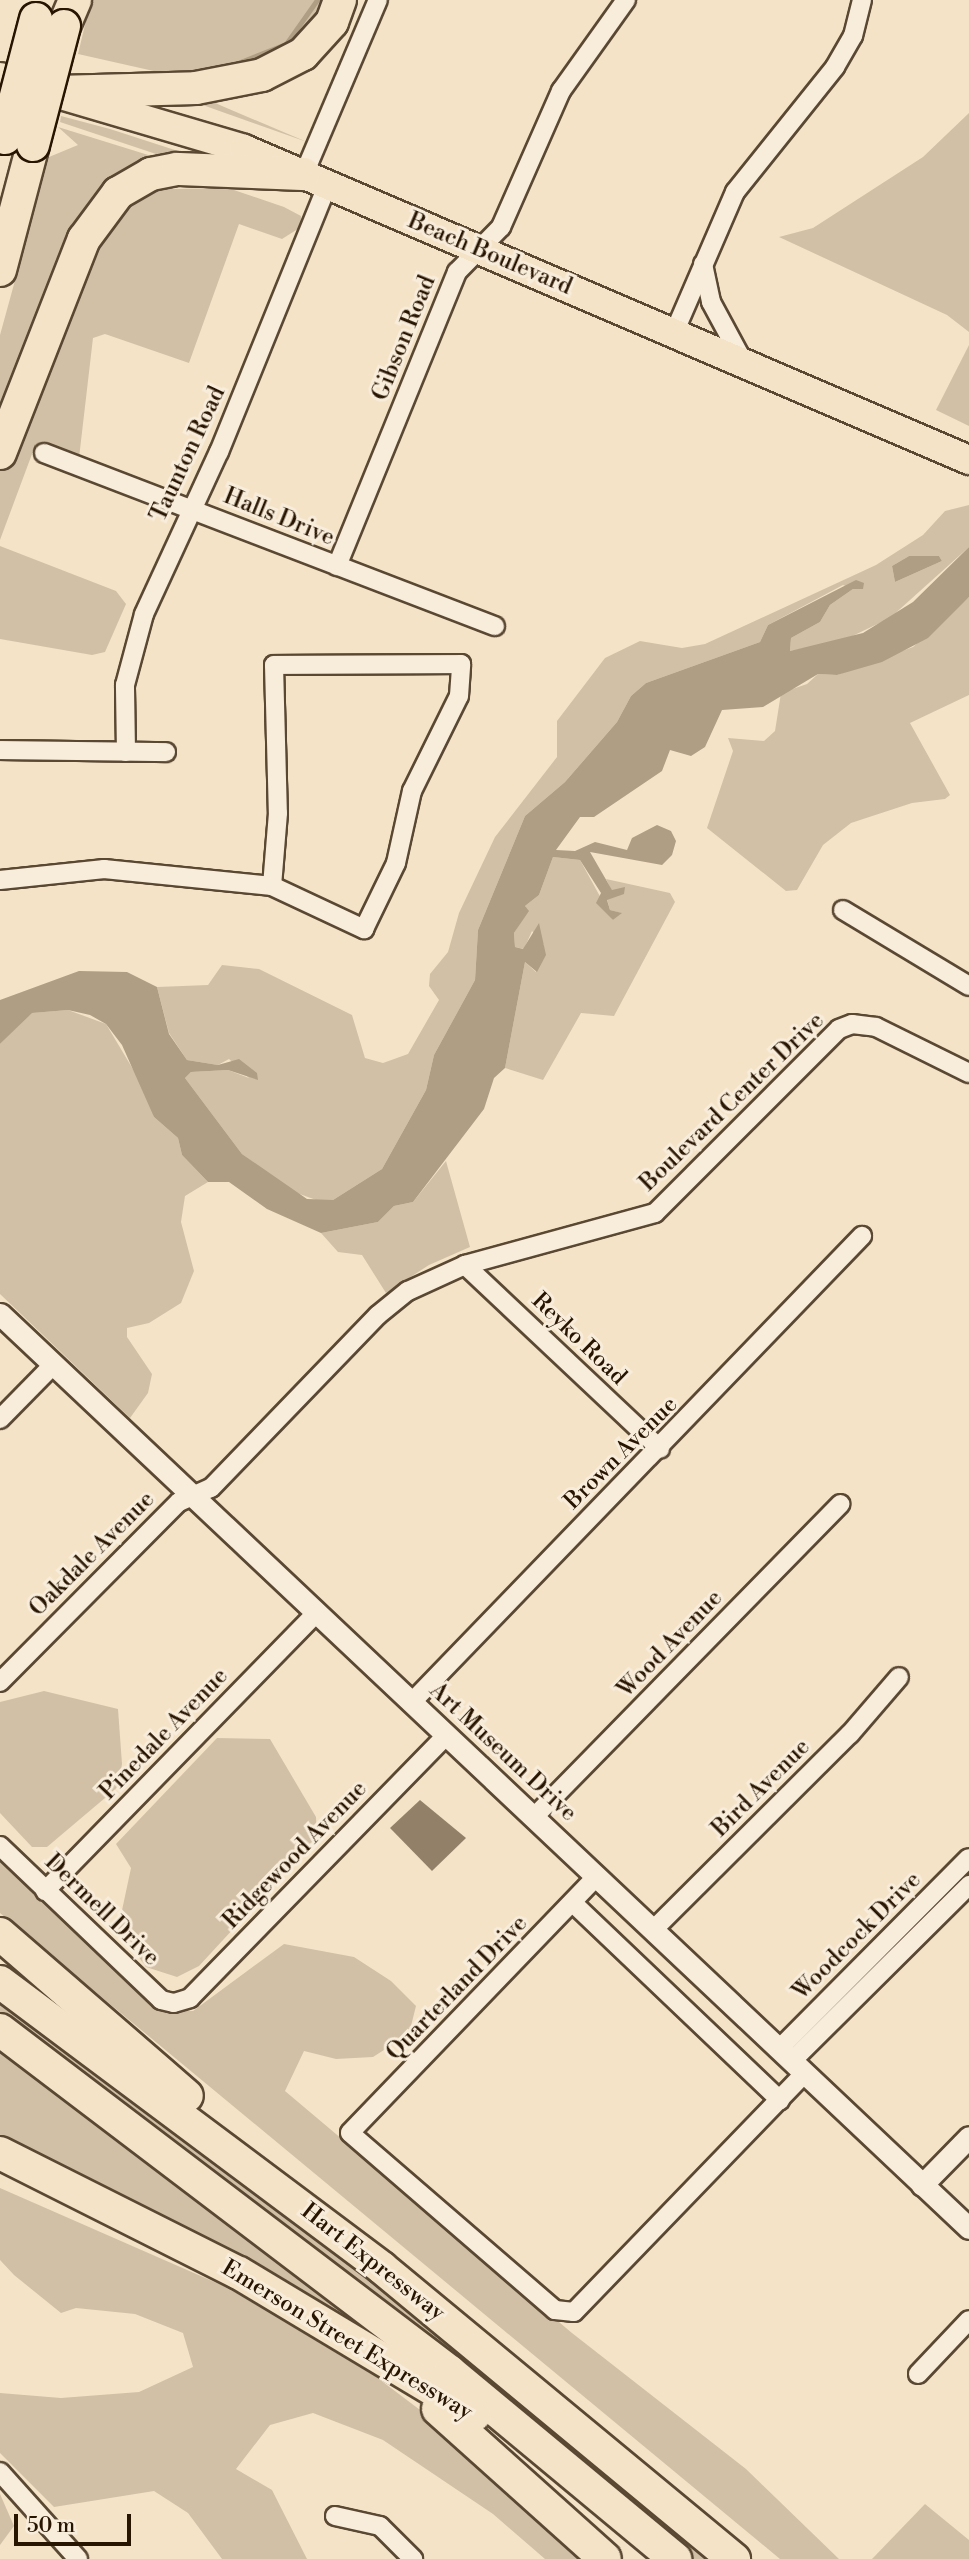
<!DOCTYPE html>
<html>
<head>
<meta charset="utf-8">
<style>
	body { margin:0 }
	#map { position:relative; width:969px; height:2559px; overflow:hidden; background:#f5e3c8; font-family:"Libre Bodoni",serif }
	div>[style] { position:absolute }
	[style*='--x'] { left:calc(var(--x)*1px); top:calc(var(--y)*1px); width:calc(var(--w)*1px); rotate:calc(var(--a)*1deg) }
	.green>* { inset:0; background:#d2c0a6 }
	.water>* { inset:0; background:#af9d84 }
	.stream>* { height:4.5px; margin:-2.25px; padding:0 2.25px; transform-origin:2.25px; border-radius:2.25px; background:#af9d84 }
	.building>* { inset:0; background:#928068 }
	.roads { filter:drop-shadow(2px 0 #5a4833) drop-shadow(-2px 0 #5a4833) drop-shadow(0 2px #5a4833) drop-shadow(0 -2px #5a4833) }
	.minor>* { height:18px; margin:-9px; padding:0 9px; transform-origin:9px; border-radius:9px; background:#f8eddb }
	.tertiary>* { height:21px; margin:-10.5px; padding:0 10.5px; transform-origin:10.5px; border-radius:10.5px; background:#f8eddb }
	.trunk>* { height:28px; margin:-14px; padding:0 14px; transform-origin:14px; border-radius:14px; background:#f5e3c8 }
	.motorway>* { height:32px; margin:-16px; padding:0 16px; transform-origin:16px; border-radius:16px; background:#f5e3c8 }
	.bridges { filter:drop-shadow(2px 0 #271401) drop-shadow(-2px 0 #271401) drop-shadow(0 2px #271401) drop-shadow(0 -2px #271401) }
	.motorway-bridge>* { height:32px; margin:-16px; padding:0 16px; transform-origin:16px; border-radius:16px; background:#f5e3c8 }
	span { translate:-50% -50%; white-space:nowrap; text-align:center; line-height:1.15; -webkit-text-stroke:6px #f8eddb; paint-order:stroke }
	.street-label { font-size:23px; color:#271401 }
	.scale { position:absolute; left:14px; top:2514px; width:117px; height:32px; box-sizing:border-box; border:4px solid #271401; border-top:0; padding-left:9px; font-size:21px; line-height:24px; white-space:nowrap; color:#271401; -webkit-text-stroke:5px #f8eddb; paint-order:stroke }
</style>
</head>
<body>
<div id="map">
	<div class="green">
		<div style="clip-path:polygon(91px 0,331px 0,294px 49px,197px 80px,195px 70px,158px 72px,78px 54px)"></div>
		<div style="clip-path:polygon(198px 95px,222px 106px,307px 142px,197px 103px)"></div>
		<div style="clip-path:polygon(969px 113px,969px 332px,947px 315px,779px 237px,813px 228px,923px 157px)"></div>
		<div style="clip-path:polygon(61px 116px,110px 129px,181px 152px,179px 158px,159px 155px,60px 122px)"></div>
		<div style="clip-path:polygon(58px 127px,158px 158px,132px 176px,0 438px,0 335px,49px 157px,78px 145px)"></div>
		<div style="clip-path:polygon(168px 180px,170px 189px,228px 188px,284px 207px,301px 216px,301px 227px,282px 239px,239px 224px,189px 363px,105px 334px,93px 338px,79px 458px,35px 446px,0 540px,0 467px,108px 217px)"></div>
		<div style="clip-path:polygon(969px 345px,969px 426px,936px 410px)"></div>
		<div style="clip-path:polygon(evenodd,969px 505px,969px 547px,890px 618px,842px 641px,790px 651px,791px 638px,820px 622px,830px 605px,853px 589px,843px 585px,768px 625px,760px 642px,646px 683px,631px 696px,617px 722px,565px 782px,525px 816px,478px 930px,475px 980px,434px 1055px,426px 1090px,382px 1169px,333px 1200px,319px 1201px,294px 1192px,242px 1154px,185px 1078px,191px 1072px,228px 1070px,249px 1078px,229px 1059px,218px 1065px,187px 1060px,169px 1033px,157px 987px,208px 985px,222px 965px,259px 969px,352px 1015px,365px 1058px,383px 1063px,408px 1054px,439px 1000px,429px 986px,430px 974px,448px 952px,459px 913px,495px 837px,557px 757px,557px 721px,605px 658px,640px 641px,682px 648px,705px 644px,876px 565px,923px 535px,945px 511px,969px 505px,909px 556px,939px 556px,942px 561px,895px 582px,892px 566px,909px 556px)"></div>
		<div style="clip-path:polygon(0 546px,116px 591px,126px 604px,105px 652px,92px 655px,0 639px)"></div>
		<div style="clip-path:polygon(969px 597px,969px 695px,910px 723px,950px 795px,945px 799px,912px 803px,851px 823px,823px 845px,797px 890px,786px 891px,707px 828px,733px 751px,728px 738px,764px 741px,775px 731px,781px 693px,807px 684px,818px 674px,837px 675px,913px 647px)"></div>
		<div style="clip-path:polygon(553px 857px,580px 860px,613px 920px,621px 913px,610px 910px,607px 899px,624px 888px,612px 891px,606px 879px,670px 893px,675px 902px,614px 1016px,581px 1013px,543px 1080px,505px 1068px,525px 962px,536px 972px,544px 945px,532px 931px,524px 949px,515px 947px,514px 933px,528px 911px,525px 906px,539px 895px)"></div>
		<div style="clip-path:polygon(68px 1010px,106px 1024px,149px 1096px,154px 1117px,178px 1138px,182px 1155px,208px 1182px,185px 1196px,181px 1222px,194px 1271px,181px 1303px,149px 1323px,127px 1328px,127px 1337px,152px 1374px,148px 1393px,130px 1418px,0 1294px,0 1044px,31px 1013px)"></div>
		<div style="clip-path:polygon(446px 1161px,470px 1247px,429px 1265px,386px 1293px,362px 1255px,338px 1252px,321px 1233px,378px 1222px,394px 1206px,413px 1202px)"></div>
		<div style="clip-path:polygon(44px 1691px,118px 1709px,122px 1764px,118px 1787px,47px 1847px,32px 1847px,0 1813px,0 1702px)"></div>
		<div style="clip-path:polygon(217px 1738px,270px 1739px,316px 1817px,317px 1838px,199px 1966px,177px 1977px,146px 1967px,118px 1929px,131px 1868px,116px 1844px)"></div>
		<div style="clip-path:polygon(0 1858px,163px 2011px,193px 2011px,284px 1944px,354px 1957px,391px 1981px,416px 2006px,409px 2034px,373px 2057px,336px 2059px,304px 2051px,285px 2091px,572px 2333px,746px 2469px,839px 2559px,780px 2559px,0 1913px)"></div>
		<div style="clip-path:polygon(0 1996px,438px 2328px,716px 2559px,691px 2559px,384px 2304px,0 2015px)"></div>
		<div style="clip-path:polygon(0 2049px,372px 2327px,369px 2331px,261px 2266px,0 2137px)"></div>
		<div style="clip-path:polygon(0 2188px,235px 2291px,375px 2376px,444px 2428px,585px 2559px,545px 2559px,493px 2514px,383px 2440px,313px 2413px,270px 2425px,236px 2469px,272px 2490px,307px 2559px,222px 2559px,188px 2513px,154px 2491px,54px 2507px,0 2453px,0 2393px,61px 2398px,139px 2392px,193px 2367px,183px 2333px,135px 2314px,76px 2308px,61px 2313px,14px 2275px,0 2260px)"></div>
		<div style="clip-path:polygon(0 2494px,14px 2526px,0 2545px)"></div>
		<div style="clip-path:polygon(925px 2504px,969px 2540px,969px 2559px,872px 2559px)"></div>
	</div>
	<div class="water">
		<div style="clip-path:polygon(969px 547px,969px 597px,928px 638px,882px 662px,837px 675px,818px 674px,763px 707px,722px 710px,705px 747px,691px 756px,670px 750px,662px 771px,594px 817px,580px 817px,556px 850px,575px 851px,595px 842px,627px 850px,632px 838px,657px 825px,671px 831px,676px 841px,672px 855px,662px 865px,590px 852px,612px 890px,625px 887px,624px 894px,607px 900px,610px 910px,622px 913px,613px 920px,596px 903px,601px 893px,580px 860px,553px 857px,539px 895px,525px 906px,529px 911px,514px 933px,515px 947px,523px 949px,539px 923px,546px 955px,537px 972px,525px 962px,505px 1068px,494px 1078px,484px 1109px,413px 1202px,394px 1206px,378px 1222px,321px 1233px,267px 1209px,229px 1182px,208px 1182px,182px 1155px,178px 1138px,154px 1117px,122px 1045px,106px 1024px,90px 1015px,68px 1010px,32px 1013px,0 1044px,0 1000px,79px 971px,127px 972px,157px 987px,169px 1034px,187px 1060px,218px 1065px,239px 1059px,257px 1073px,258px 1080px,228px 1070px,191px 1072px,185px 1078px,242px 1154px,307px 1199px,333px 1200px,382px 1169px,426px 1090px,434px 1055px,475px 980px,478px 930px,525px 816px,565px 782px,617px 722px,631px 696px,646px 683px,760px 642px,768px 625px,856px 580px,864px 583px,863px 589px,853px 589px,830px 605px,820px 622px,791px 638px,790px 651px,863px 633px,913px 602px)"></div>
		<div style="clip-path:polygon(909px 556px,939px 556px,942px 561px,895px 582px,892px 566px)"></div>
	</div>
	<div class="stream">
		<div style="--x:233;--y:65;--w:57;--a:-21.6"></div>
		<div style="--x:286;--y:44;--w:54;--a:-54.8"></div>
	</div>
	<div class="building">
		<div style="clip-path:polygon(420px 1800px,466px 1838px,432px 1871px,390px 1828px)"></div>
	</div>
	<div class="roads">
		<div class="minor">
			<div style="--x:304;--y:174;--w:189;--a:-67"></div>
			<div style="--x:703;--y:264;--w:39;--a:78"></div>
			<div style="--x:711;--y:302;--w:69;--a:61.6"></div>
			<div style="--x:674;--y:333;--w:154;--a:-66.6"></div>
			<div style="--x:735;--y:192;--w:160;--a:-51.3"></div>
			<div style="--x:835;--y:67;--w:36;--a:-60"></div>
			<div style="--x:853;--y:36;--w:37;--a:-76"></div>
			<div style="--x:44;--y:453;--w:483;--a:21"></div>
			<div style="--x:337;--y:566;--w:318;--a:-67.8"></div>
			<div style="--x:457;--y:272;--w:63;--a:-45.6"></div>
			<div style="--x:501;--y:227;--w:149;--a:-66.2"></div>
			<div style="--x:561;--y:91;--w:112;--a:-54.5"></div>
			<div style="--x:0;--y:750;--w:166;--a:0.7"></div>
			<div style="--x:126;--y:752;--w:67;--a:-90.9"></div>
			<div style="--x:125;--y:685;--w:73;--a:-75"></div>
			<div style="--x:144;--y:614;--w:179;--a:-65.2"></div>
			<div style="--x:219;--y:452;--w:289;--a:-67.9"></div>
			<div style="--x:0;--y:880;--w:105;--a:-6"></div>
			<div style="--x:104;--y:869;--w:169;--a:5.8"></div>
			<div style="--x:272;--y:886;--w:102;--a:25.1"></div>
			<div style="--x:364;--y:929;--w:73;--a:-64.1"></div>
			<div style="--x:396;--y:863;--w:74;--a:-77.5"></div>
			<div style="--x:412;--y:791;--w:106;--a:-63.7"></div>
			<div style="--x:459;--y:696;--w:32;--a:-86"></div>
			<div style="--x:461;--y:664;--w:187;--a:179.7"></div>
			<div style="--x:274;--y:665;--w:148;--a:88.5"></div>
			<div style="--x:278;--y:813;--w:73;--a:94.7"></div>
			<div style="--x:843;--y:910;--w:147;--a:31.1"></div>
			<div style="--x:465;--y:1265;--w:268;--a:43.3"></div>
			<div style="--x:0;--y:1419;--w:76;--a:-45.5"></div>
			<div style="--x:0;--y:1682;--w:254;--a:-45.2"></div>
			<div style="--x:179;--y:1502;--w:35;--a:-24"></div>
			<div style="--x:211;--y:1488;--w:240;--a:-46"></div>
			<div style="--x:378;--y:1315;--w:38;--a:-39"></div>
			<div style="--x:408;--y:1291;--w:63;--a:-24.5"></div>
			<div style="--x:465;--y:1265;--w:197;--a:-15.3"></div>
			<div style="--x:655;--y:1213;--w:260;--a:-45"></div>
			<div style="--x:839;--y:1029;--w:14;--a:-21"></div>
			<div style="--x:852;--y:1024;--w:24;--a:7"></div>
			<div style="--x:876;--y:1027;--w:104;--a:26.3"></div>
			<div style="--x:412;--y:1702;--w:648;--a:-46"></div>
			<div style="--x:534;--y:1817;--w:438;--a:-45.6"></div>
			<div style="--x:0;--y:1846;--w:223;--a:43.7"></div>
			<div style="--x:161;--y:2000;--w:13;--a:13"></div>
			<div style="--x:174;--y:2003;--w:17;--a:-17"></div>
			<div style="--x:190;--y:1998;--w:368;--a:-45.7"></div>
			<div style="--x:597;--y:1876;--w:356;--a:133.9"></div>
			<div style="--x:350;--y:2133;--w:271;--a:40.8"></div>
			<div style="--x:555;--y:2310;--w:19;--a:6"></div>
			<div style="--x:574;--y:2312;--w:332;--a:-46"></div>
			<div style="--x:45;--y:1891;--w:390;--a:-45.7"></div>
			<div style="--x:573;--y:1903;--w:286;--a:43.6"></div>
			<div style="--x:654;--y:1929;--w:276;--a:-44.9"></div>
			<div style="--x:850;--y:1734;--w:75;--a:-49.3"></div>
			<div style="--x:779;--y:2049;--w:269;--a:-45.2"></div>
			<div style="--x:792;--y:2061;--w:250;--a:-44.8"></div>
			<div style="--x:918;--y:2374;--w:74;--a:-46.6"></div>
			<div style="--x:0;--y:2472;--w:117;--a:48.1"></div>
			<div style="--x:335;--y:2516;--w:46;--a:12.5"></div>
			<div style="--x:380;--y:2526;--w:47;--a:45"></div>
		</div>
		<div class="tertiary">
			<div style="--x:0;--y:1314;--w:1332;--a:43.33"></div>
			<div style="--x:922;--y:2185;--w:67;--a:-45.6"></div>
		</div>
		<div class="trunk">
			<div style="--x:0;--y:77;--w:254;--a:16.4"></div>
			<div style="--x:244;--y:149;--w:789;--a:23.22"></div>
		</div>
		<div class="motorway">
			<div style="--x:64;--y:26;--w:28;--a:-67"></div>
			<div style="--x:57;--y:92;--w:139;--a:-1.6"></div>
			<div style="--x:196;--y:88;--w:67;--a:-11.1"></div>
			<div style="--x:262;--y:75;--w:46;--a:-27.1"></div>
			<div style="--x:303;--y:54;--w:43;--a:-47.8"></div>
			<div style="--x:332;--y:22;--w:23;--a:-70"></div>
			<div style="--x:0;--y:270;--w:129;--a:-75.2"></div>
			<div style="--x:0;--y:453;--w:230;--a:-68.6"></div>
			<div style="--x:84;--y:239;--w:57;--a:-53.5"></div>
			<div style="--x:118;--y:193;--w:38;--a:-30"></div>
			<div style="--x:151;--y:174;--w:26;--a:-11"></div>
			<div style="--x:177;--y:169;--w:127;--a:2.3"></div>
			<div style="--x:0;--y:1934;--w:247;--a:40.9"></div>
			<div style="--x:0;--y:1982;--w:477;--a:36.8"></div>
			<div style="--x:382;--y:2268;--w:457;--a:39.6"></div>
			<div style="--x:0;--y:2030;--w:565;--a:37.23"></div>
			<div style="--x:450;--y:2372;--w:293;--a:39.7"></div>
			<div style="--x:0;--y:2153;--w:267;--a:26.7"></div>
			<div style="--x:239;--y:2273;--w:275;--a:31"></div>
			<div style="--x:438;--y:2409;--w:224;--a:41.9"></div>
		</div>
	</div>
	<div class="bridges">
		<div class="motorway-bridge">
			<div style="--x:5;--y:138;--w:123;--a:-75.4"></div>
			<div style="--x:33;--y:145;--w:123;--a:-75.4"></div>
		</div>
	</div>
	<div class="street-label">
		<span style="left:490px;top:254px;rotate:23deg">Beach Boulevard</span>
		<span style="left:404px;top:338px;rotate:-68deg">Gibson Road</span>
		<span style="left:188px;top:454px;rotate:-65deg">Taunton Road</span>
		<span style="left:279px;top:517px;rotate:22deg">Halls Drive</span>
		<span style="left:732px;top:1102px;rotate:-44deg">Boulevard Center Drive</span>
		<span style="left:579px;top:1339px;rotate:44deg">Reyko Road</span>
		<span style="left:621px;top:1453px;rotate:-45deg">Brown Avenue</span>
		<span style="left:92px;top:1554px;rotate:-45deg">Oakdale Avenue</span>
		<span style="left:670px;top:1644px;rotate:-46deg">Wood Avenue</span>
		<span style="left:164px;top:1734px;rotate:-46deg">Pinedale Avenue</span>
		<span style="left:503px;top:1752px;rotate:43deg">Art Museum Drive</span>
		<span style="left:761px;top:1788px;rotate:-45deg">Bird Avenue</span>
		<span style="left:295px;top:1855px;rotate:-46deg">Ridgewood Avenue</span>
		<span style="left:102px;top:1910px;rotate:44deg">Dermell Drive</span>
		<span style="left:857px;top:1936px;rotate:-45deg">Woodcock Drive</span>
		<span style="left:457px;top:1988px;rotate:-46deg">Quarterland Drive</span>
		<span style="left:373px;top:2262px;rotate:38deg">Hart Expressway</span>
		<span style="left:347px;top:2340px;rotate:31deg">Emerson Street Expressway</span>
	</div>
	<div class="scale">50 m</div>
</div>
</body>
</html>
